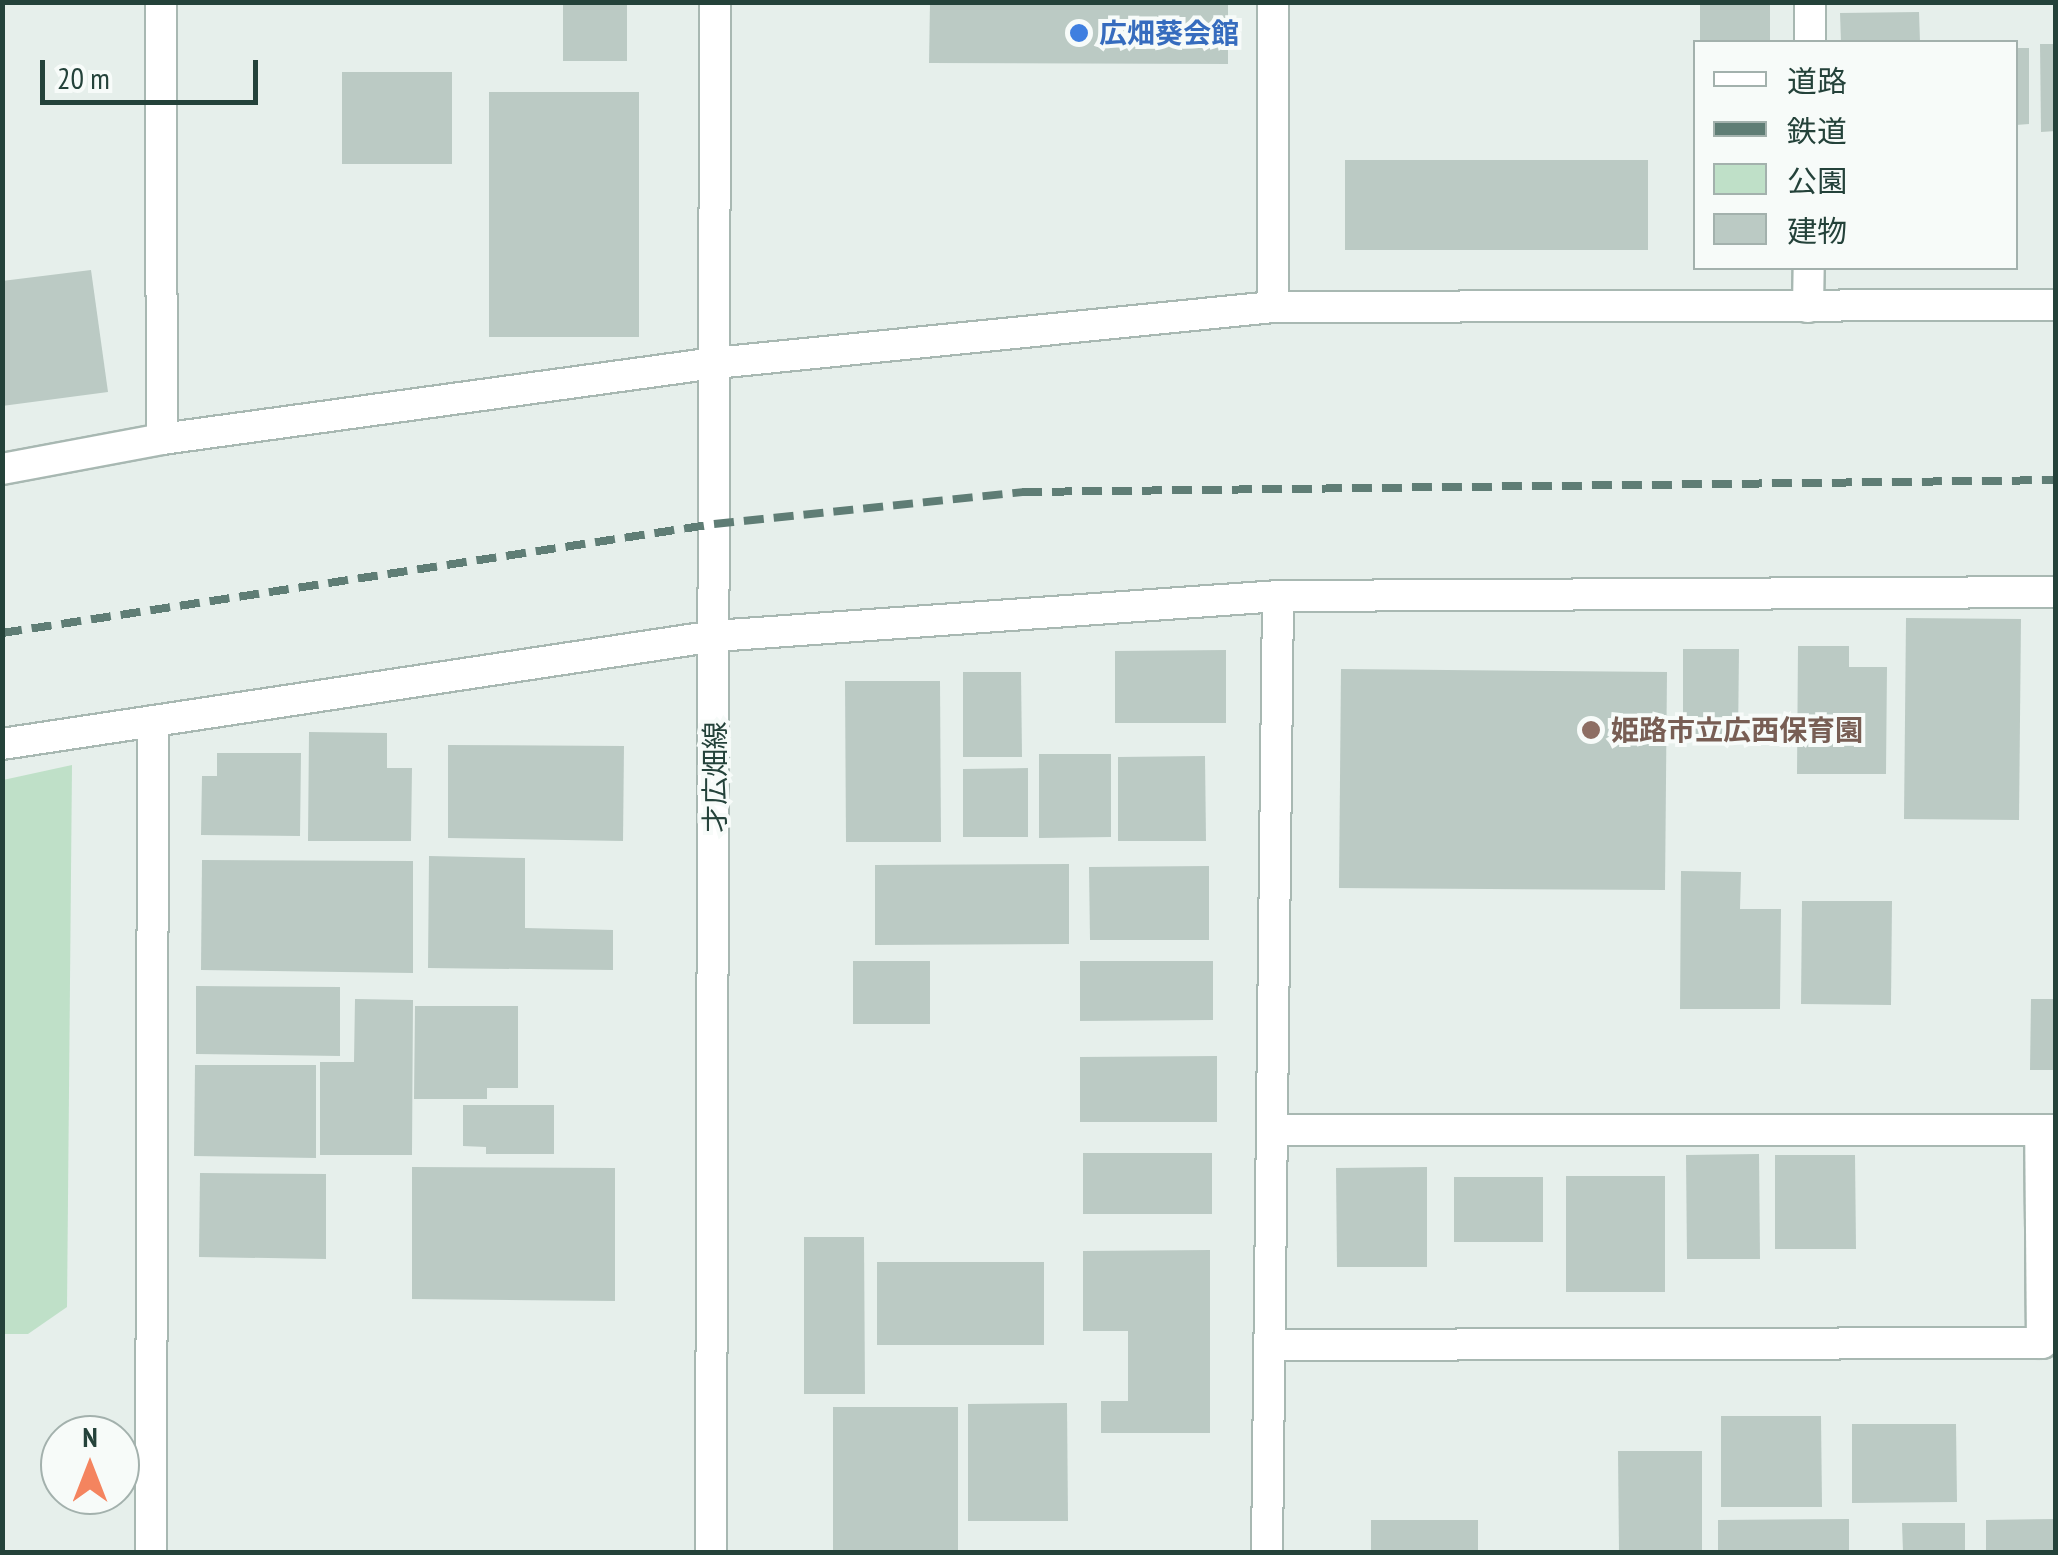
<!DOCTYPE html>
<html>
<head>
<meta charset="utf-8">
<style>
	body { margin:0 }
	#map { position:relative; width:2058px; height:1555px; overflow:hidden; background:#e6efeb; font-family:"PT Sans Narrow","Noto Sans JP",sans-serif }
	div>[style] { position:absolute }
	[style*='--x'] { left:calc(var(--x)*1px); top:calc(var(--y)*1px); width:calc(var(--w)*1px); rotate:calc(var(--a)*1deg) }
	.green>* { inset:0; background:#bfe0c8 }
	.building>* { inset:0; background:#bbcac4 }
	.roads { filter:drop-shadow(2px 0 #a8b8b2) drop-shadow(-2px 0 #a8b8b2) drop-shadow(0 2px #a8b8b2) drop-shadow(0 -2px #a8b8b2) }
	.street>* { height:30px; margin:-15px; padding:0 15px; transform-origin:15px; border-radius:15px; background:#fff }
	.secondary>* { height:30px; margin:-15px; padding:0 15px; transform-origin:15px; border-radius:15px; background:#fff }
	.rail>* { height:8px; margin-top:-4px; transform-origin:0; background:repeating-linear-gradient(90deg,#5f7d75 0 20px,transparent 0 30px) }
	.dots>* { width:28px; height:28px; translate:-50% -50%; box-sizing:border-box; border:5px solid #f7fbf9; border-radius:50% }
	span { translate:-50% -50%; white-space:nowrap; text-align:center; line-height:1.15; -webkit-text-stroke:8px #f7fbf9; paint-order:stroke }
	.shop-label { font-size:28px; color:#366cbe; font-weight:700 }
	.left { translate:0 -50%; text-align:left }
	.education-label { font-size:28px; color:#785e54; font-weight:700 }
	.street-label { font-size:28px; color:#24423a }
	.frame { position:absolute; inset:0; border:5px solid #24423a; pointer-events:none }
	.legend { position:absolute; left:1693px; top:40px; width:325px; height:230px; box-sizing:border-box; background:#f7fbf9; border:2px solid #a3b1ad; margin:0; padding:12px 18px; list-style:none; font-size:30px; color:#24423a }
	.legend li { display:flex; align-items:center; gap:20px; height:50px }
	.legend b { width:50px; border:2px solid #a3b1ad }
	.north { position:absolute; left:40px; top:1415px; width:100px; height:100px; box-sizing:border-box; background:#f7fbf9; border:2px solid #a3b1ad; border-radius:50%; rotate:0deg; font-size:28px; font-weight:700; line-height:40px; text-align:center; color:#24423a }
	.north::after { content:''; display:block; margin:auto; width:35px; height:45px; background:#f4845f; clip-path:polygon(50% 0,100% 100%,50% 72%,0 100%) }
	.scale { position:absolute; left:40px; top:60px; width:218px; height:45px; box-sizing:border-box; border:5px solid #24423a; border-top:0; padding-left:12px; font-size:30px; line-height:35px; white-space:nowrap; color:#24423a; -webkit-text-stroke:8px #f7fbf9; paint-order:stroke }
</style>
</head>
<body>
<div id="map">
	<div class="green">
		<div style="clip-path:polygon(72px 765px,67px 1307px,28px 1334px,3px 1334px,3px 780px)"></div>
	</div>
	<div class="building">
		<div style="clip-path:polygon(563px 2px,627px 2px,627px 61px,563px 61px)"></div>
		<div style="clip-path:polygon(930px 2px,1228px 2px,1228px 64px,929px 63px)"></div>
		<div style="clip-path:polygon(1700px 2px,1770px 2px,1770px 42px,1700px 42px)"></div>
		<div style="clip-path:polygon(1919px 12px,1920px 42px,1841px 42px,1840px 13px)"></div>
		<div style="clip-path:polygon(2040px 44px,2056px 44px,2056px 131px,2041px 132px)"></div>
		<div style="clip-path:polygon(2016px 48px,2029px 48px,2029px 124px,2016px 125px)"></div>
		<div style="clip-path:polygon(342px 72px,452px 72px,452px 164px,342px 164px)"></div>
		<div style="clip-path:polygon(489px 92px,639px 92px,639px 337px,489px 337px)"></div>
		<div style="clip-path:polygon(1345px 160px,1648px 160px,1648px 250px,1345px 250px)"></div>
		<div style="clip-path:polygon(91px 270px,108px 392px,2px 406px,2px 281px)"></div>
		<div style="clip-path:polygon(1906px 618px,2021px 619px,2019px 820px,1904px 819px)"></div>
		<div style="clip-path:polygon(1798px 646px,1849px 646px,1849px 667px,1887px 667px,1886px 774px,1797px 774px)"></div>
		<div style="clip-path:polygon(1683px 649px,1739px 649px,1738px 740px,1683px 740px)"></div>
		<div style="clip-path:polygon(1226px 650px,1226px 723px,1115px 723px,1115px 651px)"></div>
		<div style="clip-path:polygon(1341px 669px,1667px 672px,1665px 890px,1339px 888px)"></div>
		<div style="clip-path:polygon(963px 672px,1021px 672px,1022px 757px,963px 757px)"></div>
		<div style="clip-path:polygon(845px 681px,940px 681px,941px 842px,846px 842px)"></div>
		<div style="clip-path:polygon(309px 732px,387px 733px,387px 768px,412px 768px,411px 841px,308px 841px)"></div>
		<div style="clip-path:polygon(448px 745px,624px 746px,623px 841px,448px 838px)"></div>
		<div style="clip-path:polygon(217px 753px,301px 753px,300px 836px,201px 835px,202px 776px,217px 776px)"></div>
		<div style="clip-path:polygon(1039px 754px,1111px 754px,1111px 837px,1039px 838px)"></div>
		<div style="clip-path:polygon(1205px 756px,1206px 841px,1118px 841px,1118px 757px)"></div>
		<div style="clip-path:polygon(1028px 768px,1028px 837px,963px 837px,963px 769px)"></div>
		<div style="clip-path:polygon(429px 856px,525px 858px,525px 928px,613px 930px,613px 970px,428px 968px)"></div>
		<div style="clip-path:polygon(202px 860px,413px 861px,413px 973px,201px 970px)"></div>
		<div style="clip-path:polygon(1069px 864px,1069px 944px,875px 945px,875px 865px)"></div>
		<div style="clip-path:polygon(1209px 866px,1209px 940px,1090px 940px,1089px 867px)"></div>
		<div style="clip-path:polygon(1681px 871px,1741px 872px,1740px 909px,1781px 909px,1780px 1009px,1680px 1009px)"></div>
		<div style="clip-path:polygon(1802px 901px,1892px 901px,1891px 1005px,1801px 1004px)"></div>
		<div style="clip-path:polygon(853px 961px,930px 961px,930px 1024px,853px 1024px)"></div>
		<div style="clip-path:polygon(1080px 961px,1213px 961px,1213px 1020px,1080px 1021px)"></div>
		<div style="clip-path:polygon(196px 986px,340px 987px,340px 1056px,196px 1054px)"></div>
		<div style="clip-path:polygon(355px 999px,413px 1000px,412px 1155px,320px 1155px,320px 1062px,354px 1062px)"></div>
		<div style="clip-path:polygon(2031px 999px,2056px 999px,2056px 1070px,2030px 1070px)"></div>
		<div style="clip-path:polygon(415px 1006px,518px 1006px,518px 1088px,487px 1088px,487px 1099px,414px 1099px)"></div>
		<div style="clip-path:polygon(1217px 1056px,1217px 1122px,1080px 1122px,1080px 1057px)"></div>
		<div style="clip-path:polygon(195px 1065px,316px 1065px,316px 1158px,194px 1156px)"></div>
		<div style="clip-path:polygon(463px 1105px,554px 1105px,554px 1154px,486px 1154px,486px 1147px,463px 1146px)"></div>
		<div style="clip-path:polygon(1083px 1153px,1212px 1153px,1212px 1214px,1083px 1214px)"></div>
		<div style="clip-path:polygon(1759px 1154px,1760px 1259px,1687px 1259px,1686px 1155px)"></div>
		<div style="clip-path:polygon(1775px 1155px,1855px 1155px,1856px 1249px,1775px 1249px)"></div>
		<div style="clip-path:polygon(412px 1167px,615px 1168px,615px 1301px,412px 1299px)"></div>
		<div style="clip-path:polygon(1427px 1167px,1427px 1267px,1337px 1267px,1336px 1168px)"></div>
		<div style="clip-path:polygon(200px 1173px,326px 1174px,326px 1259px,199px 1257px)"></div>
		<div style="clip-path:polygon(1566px 1176px,1665px 1176px,1665px 1292px,1566px 1292px)"></div>
		<div style="clip-path:polygon(1454px 1177px,1543px 1177px,1543px 1242px,1454px 1242px)"></div>
		<div style="clip-path:polygon(804px 1237px,864px 1237px,865px 1394px,804px 1394px)"></div>
		<div style="clip-path:polygon(1210px 1250px,1210px 1433px,1101px 1433px,1101px 1401px,1128px 1401px,1128px 1331px,1083px 1331px,1083px 1251px)"></div>
		<div style="clip-path:polygon(877px 1262px,1044px 1262px,1044px 1345px,877px 1345px)"></div>
		<div style="clip-path:polygon(1067px 1403px,1068px 1521px,968px 1521px,968px 1404px)"></div>
		<div style="clip-path:polygon(833px 1407px,958px 1407px,958px 1552px,833px 1552px)"></div>
		<div style="clip-path:polygon(1721px 1416px,1821px 1416px,1822px 1507px,1721px 1507px)"></div>
		<div style="clip-path:polygon(1852px 1424px,1956px 1424px,1957px 1502px,1852px 1503px)"></div>
		<div style="clip-path:polygon(1618px 1451px,1702px 1451px,1702px 1552px,1619px 1552px)"></div>
		<div style="clip-path:polygon(1849px 1519px,1849px 1552px,1718px 1552px,1718px 1520px)"></div>
		<div style="clip-path:polygon(2056px 1519px,2056px 1552px,1986px 1552px,1986px 1520px)"></div>
		<div style="clip-path:polygon(1371px 1520px,1478px 1520px,1478px 1552px,1371px 1552px)"></div>
		<div style="clip-path:polygon(1902px 1523px,1965px 1523px,1965px 1552px,1903px 1552px)"></div>
	</div>
	<div class="roads">
		<div class="street">
			<div style="--x:161;--y:2;--w:437;--a:89.9"></div>
			<div style="--x:1273;--y:2;--w:305;--a:90"></div>
			<div style="--x:1810;--y:42;--w:40;--a:-90"></div>
			<div style="--x:1808;--y:307;--w:39;--a:-89"></div>
			<div style="--x:2;--y:469;--w:163;--a:-10.6"></div>
			<div style="--x:162;--y:439;--w:558;--a:-7.83"></div>
			<div style="--x:715;--y:363;--w:561;--a:-5.73"></div>
			<div style="--x:1273;--y:307;--w:783;--a:-0.15"></div>
			<div style="--x:2;--y:744;--w:721;--a:-8.61"></div>
			<div style="--x:715;--y:636;--w:564;--a:-4.06"></div>
			<div style="--x:1278;--y:596;--w:778;--a:-0.29"></div>
			<div style="--x:1272;--y:1130;--w:784;--a:0"></div>
			<div style="--x:1270;--y:1345;--w:772;--a:-0.15"></div>
			<div style="--x:2042;--y:1343;--w:213;--a:-90.5"></div>
			<div style="--x:151;--y:1552;--w:831;--a:-89.86"></div>
			<div style="--x:1267;--y:1552;--w:956;--a:-89.34"></div>
		</div>
		<div class="secondary">
			<div style="--x:711;--y:1552;--w:1550;--a:-89.85"></div>
		</div>
	</div>
	<div class="rail">
		<div style="--x:2;--y:633;--w:720;--a:-8.7"></div>
		<div style="--x:714;--y:524;--w:310;--a:-5.9"></div>
		<div style="--x:1022;--y:492;--w:1034;--a:-0.66"></div>
	</div>
	<div class="dots">
		<div style="left:1079px;top:33px;background:#3f7fe0"></div>
		<div style="left:1591px;top:730px;background:#8d6e63"></div>
	</div>
	<div class="shop-label">
		<span class="left" style="left:1099px;top:33px">広畑葵会館</span>
	</div>
	<div class="education-label">
		<span class="left" style="left:1611px;top:730px">姫路市立広西保育園</span>
	</div>
	<div class="street-label">
		<span style="left:715px;top:777px;rotate:-90deg">才広畑線</span>
	</div>
	<div class="frame"></div>
	<ul class="legend">
	<li><b style="height:12px;background:#fff"></b>道路</li>
	<li><b style="height:12px;background:#5f7d75"></b>鉄道</li>
	<li><b style="height:28px;background:#bfe0c8"></b>公園</li>
	<li><b style="height:28px;background:#bbcac4"></b>建物</li>
	</ul>
	<div class="north">N</div>
	<div class="scale">20 m</div>
</div>
</body>
</html>
